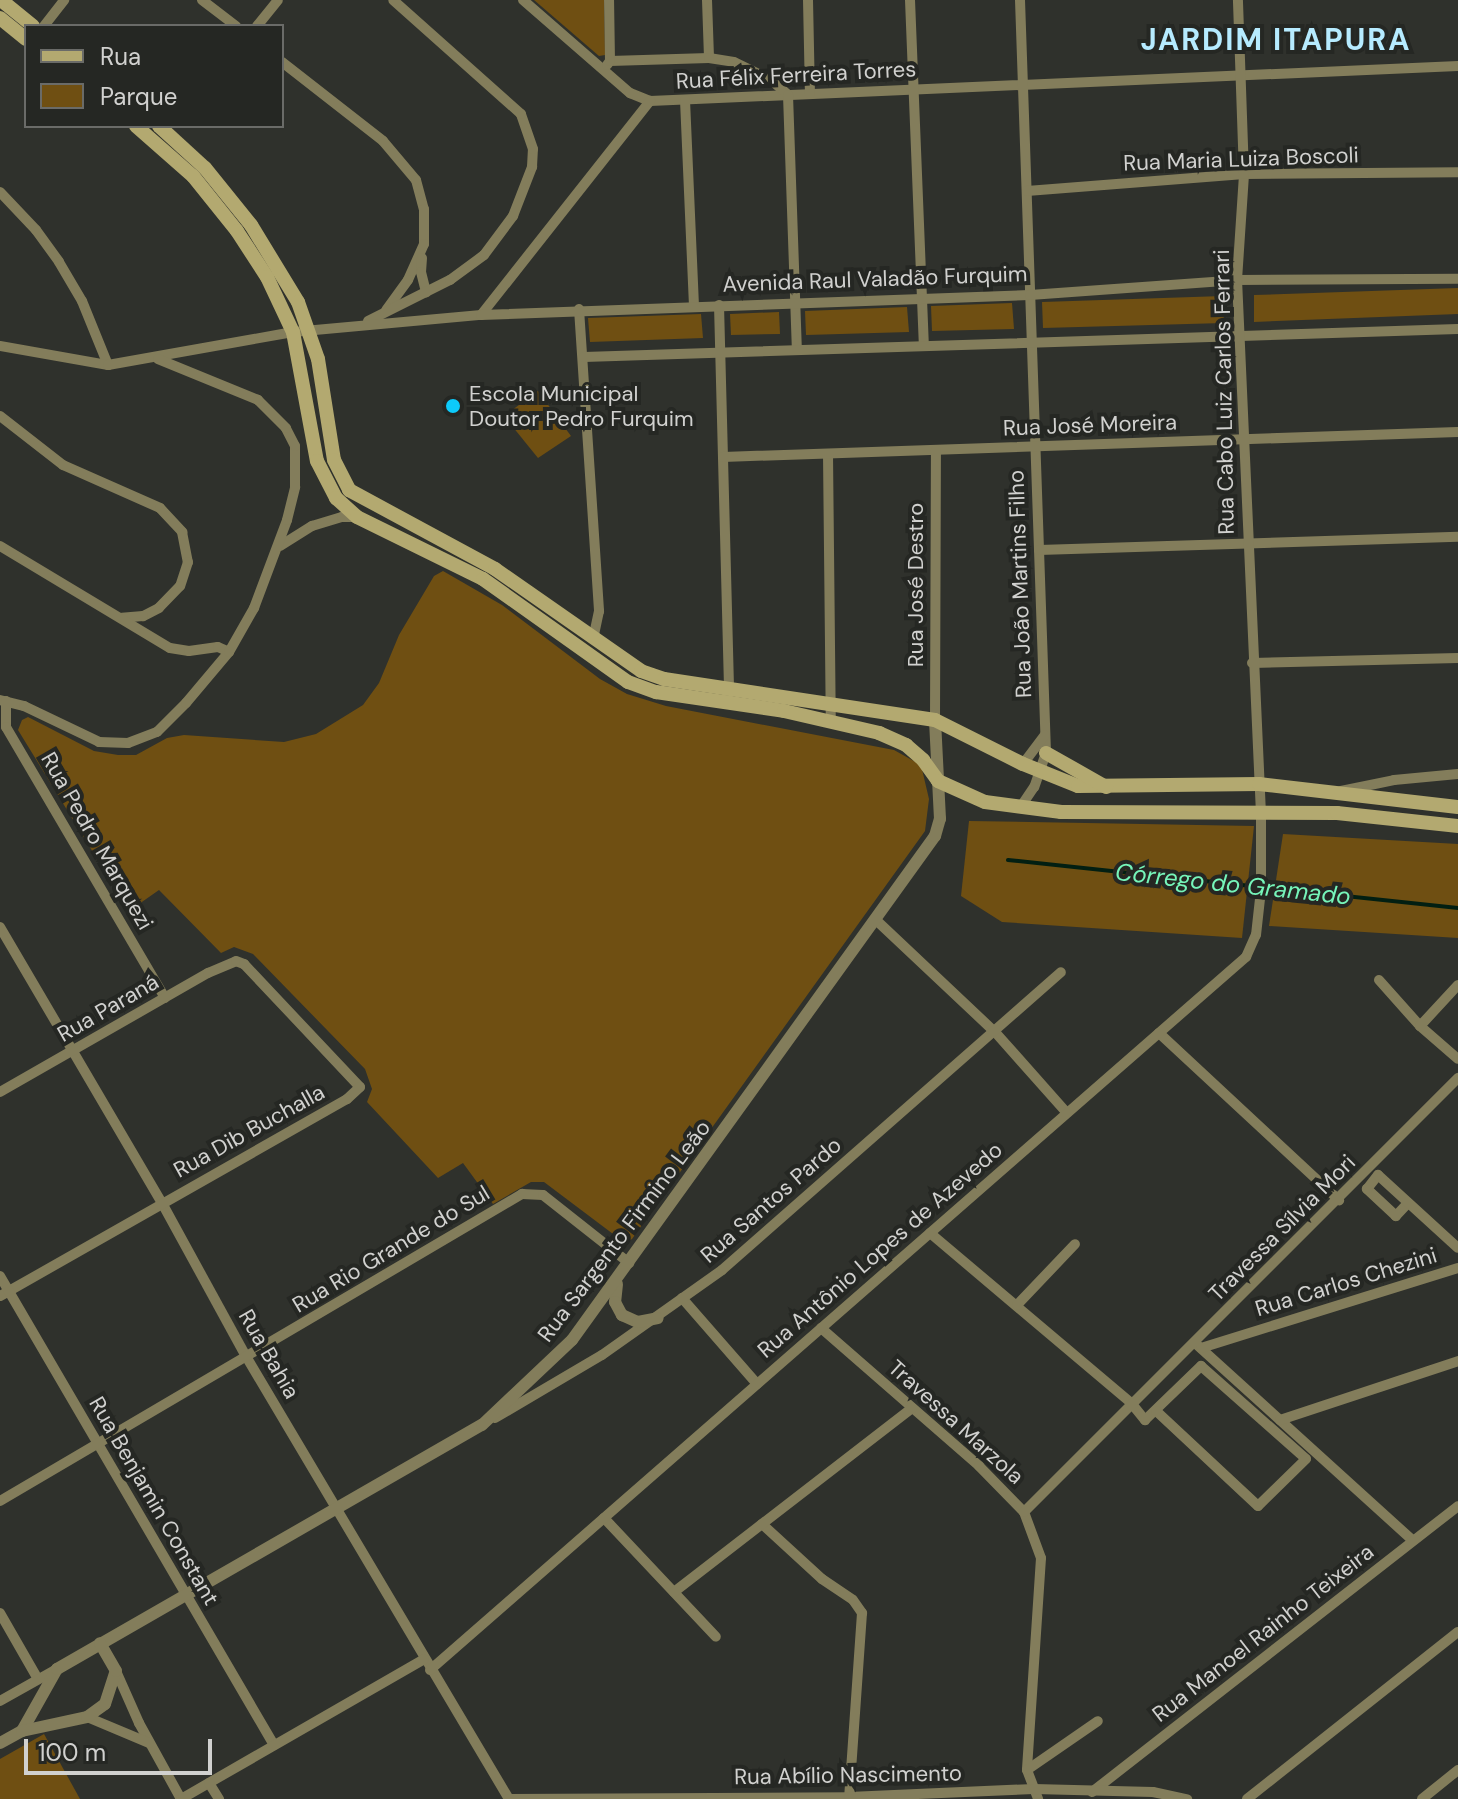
<!DOCTYPE html>
<html>
<head>
<meta charset="utf-8">
<style>
	body { margin:0 }
	#map { position:relative; width:1458px; height:1799px; overflow:hidden; background:#2f312c; font-family:"DM Sans",sans-serif }
	div>[style] { position:absolute }
	[style*='--x'] { left:calc(var(--x)*1px); top:calc(var(--y)*1px); width:calc(var(--w)*1px); rotate:calc(var(--a)*1deg) }
	.green>* { inset:0; background:#6f4f12 }
	.stream>* { height:4px; margin:-2px; padding:0 2px; transform-origin:2px; border-radius:2px; background:#021f12 }
	.minor>* { height:10px; margin:-5px; padding:0 5px; transform-origin:5px; border-radius:5px; background:#837d5b }
	.tertiary>* { height:12px; margin:-6px; padding:0 6px; transform-origin:6px; border-radius:6px; background:#837d5b }
	.secondary>* { height:14px; margin:-7px; padding:0 7px; transform-origin:7px; border-radius:7px; background:#b3a970 }
	.dots>* { width:22px; height:22px; translate:-50% -50%; box-sizing:border-box; border:4px solid #252723; border-radius:50% }
	span { translate:-50% -50%; white-space:nowrap; text-align:center; line-height:1.15; -webkit-text-stroke:8px #252723; paint-order:stroke }
	.street-label { font-size:22px; color:#d1d1cf }
	.poi-label { font-size:22px; color:#d1d1cf }
	.left { translate:0 -50%; text-align:left }
	.water-label { font-size:24px; color:#76f5ba; font-style:italic }
	.district-label { font-size:30px; color:#b6ebff; font-weight:700; letter-spacing:2px }
	.legend { position:absolute; left:24px; top:24px; width:260px; height:104px; box-sizing:border-box; background:#252723; border:2px solid #6a6b68; margin:0; padding:10px 14px; list-style:none; font-size:24px; color:#d1d1cf }
	.legend li { display:flex; align-items:center; gap:16px; height:40px }
	.legend b { width:40px; border:2px solid #6a6b68 }
	.scale { position:absolute; left:24px; top:1739px; width:188px; height:36px; box-sizing:border-box; border:4px solid #d1d1cf; border-top:0; padding-left:10px; font-size:24px; line-height:28px; white-space:nowrap; color:#d1d1cf; -webkit-text-stroke:6px #252723; paint-order:stroke }
</style>
</head>
<body>
<div id="map">
	<div class="green">
		<div style="clip-path:polygon(534px 0,604px 0,605px 55px,599px 56px)"></div>
		<div style="clip-path:polygon(1458px 288px,1458px 314px,1254px 322px,1254px 295px)"></div>
		<div style="clip-path:polygon(1223px 296px,1224px 323px,1043px 328px,1042px 302px)"></div>
		<div style="clip-path:polygon(1012px 303px,1014px 329px,932px 331px,931px 306px)"></div>
		<div style="clip-path:polygon(907px 307px,909px 332px,806px 335px,805px 311px)"></div>
		<div style="clip-path:polygon(779px 312px,780px 334px,731px 335px,730px 314px)"></div>
		<div style="clip-path:polygon(701px 314px,703px 338px,590px 342px,588px 318px)"></div>
		<div style="clip-path:polygon(538px 391px,571px 436px,538px 458px,504px 416px)"></div>
		<div style="clip-path:polygon(443px 571px,502px 605px,600px 679px,627px 694px,666px 706px,894px 750px,921px 765px,929px 799px,925px 831px,632px 1239px,625px 1243px,544px 1182px,531px 1182px,493px 1204px,463px 1163px,438px 1178px,367px 1102px,372px 1089px,365px 1069px,253px 954px,234px 947px,221px 953px,159px 890px,129px 911px,18px 730px,22px 720px,28px 717px,94px 751px,118px 755px,136px 755px,167px 738px,184px 735px,284px 742px,316px 734px,363px 705px,379px 683px,399px 635px,434px 576px)"></div>
		<div style="clip-path:polygon(969px 821px,1254px 826px,1242px 938px,1002px 922px,961px 896px)"></div>
		<div style="clip-path:polygon(1283px 834px,1458px 844px,1458px 938px,1269px 926px)"></div>
		<div style="clip-path:polygon(44px 1734px,80px 1799px,0 1799px,0 1759px)"></div>
	</div>
	<div class="stream">
		<div style="--x:1008;--y:860;--w:453;--a:6.1"></div>
	</div>
	<div class="minor">
		<div style="--x:202;--y:0;--w:43;--a:37.4"></div>
		<div style="--x:523;--y:0;--w:142;--a:41"></div>
		<div style="--x:630;--y:93;--w:22;--a:22"></div>
		<div style="--x:650;--y:101;--w:809;--a:-2.48"></div>
		<div style="--x:707;--y:0;--w:58;--a:88"></div>
		<div style="--x:808;--y:0;--w:94;--a:88.8"></div>
		<div style="--x:910;--y:0;--w:346;--a:87.7"></div>
		<div style="--x:1020;--y:0;--w:753;--a:88.02"></div>
		<div style="--x:1046;--y:753;--w:36;--a:109"></div>
		<div style="--x:1034;--y:787;--w:22;--a:124"></div>
		<div style="--x:44;--y:26;--w:33;--a:-52"></div>
		<div style="--x:257;--y:26;--w:33;--a:-51"></div>
		<div style="--x:610;--y:61;--w:99;--a:-1.7"></div>
		<div style="--x:709;--y:58;--w:25;--a:9"></div>
		<div style="--x:734;--y:62;--w:41;--a:25.9"></div>
		<div style="--x:771;--y:80;--w:23;--a:41"></div>
		<div style="--x:788;--y:95;--w:255;--a:88"></div>
		<div style="--x:282;--y:62;--w:128;--a:38"></div>
		<div style="--x:383;--y:141;--w:51;--a:49.8"></div>
		<div style="--x:416;--y:180;--w:30;--a:75"></div>
		<div style="--x:424;--y:209;--w:35;--a:90"></div>
		<div style="--x:424;--y:244;--w:39;--a:114"></div>
		<div style="--x:408;--y:280;--w:37;--a:126"></div>
		<div style="--x:607;--y:65;--w:5;--a:-53"></div>
		<div style="--x:610;--y:61;--w:61;--a:-90.9"></div>
		<div style="--x:685;--y:100;--w:205;--a:87.5"></div>
		<div style="--x:1027;--y:191;--w:218;--a:-4.5"></div>
		<div style="--x:1244;--y:174;--w:214;--a:-0.5"></div>
		<div style="--x:0;--y:192;--w:52;--a:46.5"></div>
		<div style="--x:36;--y:230;--w:39;--a:54"></div>
		<div style="--x:59;--y:262;--w:45;--a:59.5"></div>
		<div style="--x:82;--y:301;--w:69;--a:67.9"></div>
		<div style="--x:422;--y:258;--w:14;--a:94"></div>
		<div style="--x:421;--y:272;--w:21;--a:76"></div>
		<div style="--x:719;--y:305;--w:389;--a:88.5"></div>
		<div style="--x:579;--y:309;--w:303;--a:86.2"></div>
		<div style="--x:599;--y:611;--w:29;--a:102"></div>
		<div style="--x:481;--y:315;--w:273;--a:-51.7"></div>
		<div style="--x:368;--y:321;--w:92;--a:-26.6"></div>
		<div style="--x:450;--y:280;--w:42;--a:-36.3"></div>
		<div style="--x:484;--y:255;--w:49;--a:-53.4"></div>
		<div style="--x:513;--y:216;--w:53;--a:-68.8"></div>
		<div style="--x:532;--y:167;--w:18;--a:-87"></div>
		<div style="--x:533;--y:149;--w:37;--a:-109"></div>
		<div style="--x:521;--y:114;--w:171;--a:-138.3"></div>
		<div style="--x:0;--y:346;--w:110;--a:10"></div>
		<div style="--x:108;--y:365;--w:188;--a:-10.1"></div>
		<div style="--x:293;--y:332;--w:189;--a:-5.2"></div>
		<div style="--x:481;--y:315;--w:549;--a:-2.09"></div>
		<div style="--x:1030;--y:295;--w:208;--a:-4.1"></div>
		<div style="--x:1237;--y:280;--w:221;--a:-0.3"></div>
		<div style="--x:584;--y:357;--w:874;--a:-1.83"></div>
		<div style="--x:0;--y:416;--w:80;--a:37.9"></div>
		<div style="--x:63;--y:465;--w:106;--a:23.9"></div>
		<div style="--x:160;--y:508;--w:33;--a:47"></div>
		<div style="--x:182;--y:532;--w:31;--a:79"></div>
		<div style="--x:188;--y:562;--w:25;--a:108"></div>
		<div style="--x:180;--y:586;--w:30;--a:134"></div>
		<div style="--x:159;--y:608;--w:18;--a:153"></div>
		<div style="--x:143;--y:616;--w:21;--a:175"></div>
		<div style="--x:828;--y:454;--w:268;--a:89.4"></div>
		<div style="--x:723;--y:457;--w:735;--a:-1.95"></div>
		<div style="--x:0;--y:546;--w:198;--a:31"></div>
		<div style="--x:170;--y:648;--w:19;--a:9"></div>
		<div style="--x:189;--y:651;--w:29;--a:-8"></div>
		<div style="--x:218;--y:647;--w:12;--a:24"></div>
		<div style="--x:280;--y:546;--w:38;--a:-32"></div>
		<div style="--x:312;--y:526;--w:31;--a:-17"></div>
		<div style="--x:342;--y:517;--w:15;--a:0"></div>
		<div style="--x:1039;--y:550;--w:419;--a:-1.8"></div>
		<div style="--x:1252;--y:663;--w:206;--a:-1.4"></div>
		<div style="--x:0;--y:700;--w:25;--a:14"></div>
		<div style="--x:24;--y:706;--w:83;--a:25.6"></div>
		<div style="--x:99;--y:742;--w:29;--a:2"></div>
		<div style="--x:128;--y:743;--w:31;--a:-21"></div>
		<div style="--x:157;--y:732;--w:41;--a:-45"></div>
		<div style="--x:186;--y:703;--w:67;--a:-49.9"></div>
		<div style="--x:229;--y:652;--w:51;--a:-60.4"></div>
		<div style="--x:254;--y:608;--w:94;--a:-69.4"></div>
		<div style="--x:287;--y:520;--w:34;--a:-76"></div>
		<div style="--x:295;--y:487;--w:41;--a:-90"></div>
		<div style="--x:295;--y:446;--w:20;--a:-117"></div>
		<div style="--x:286;--y:428;--w:40;--a:-135"></div>
		<div style="--x:258;--y:400;--w:108;--a:-157.7"></div>
		<div style="--x:6;--y:701;--w:26;--a:90"></div>
		<div style="--x:6;--y:727;--w:314;--a:59.6"></div>
		<div style="--x:935;--y:720;--w:270;--a:-89.8"></div>
		<div style="--x:1023;--y:764;--w:36;--a:-53"></div>
		<div style="--x:1341;--y:791;--w:54;--a:-11.7"></div>
		<div style="--x:1394;--y:780;--w:64;--a:-5.4"></div>
		<div style="--x:876;--y:920;--w:163;--a:43.3"></div>
		<div style="--x:995;--y:1032;--w:108;--a:48.4"></div>
		<div style="--x:0;--y:927;--w:320;--a:59.6"></div>
		<div style="--x:162;--y:1203;--w:177;--a:61.3"></div>
		<div style="--x:247;--y:1358;--w:513;--a:59.29"></div>
		<div style="--x:1379;--y:980;--w:62;--a:48.3"></div>
		<div style="--x:1420;--y:1026;--w:50;--a:41"></div>
		<div style="--x:1420;--y:1026;--w:56;--a:-47.2"></div>
		<div style="--x:1159;--y:1033;--w:246;--a:42.9"></div>
		<div style="--x:0;--y:1092;--w:240;--a:-29.8"></div>
		<div style="--x:208;--y:973;--w:30;--a:-23"></div>
		<div style="--x:236;--y:961;--w:9;--a:21"></div>
		<div style="--x:244;--y:964;--w:169;--a:46.7"></div>
		<div style="--x:360;--y:1087;--w:18;--a:137"></div>
		<div style="--x:347;--y:1099;--w:399;--a:150.4"></div>
		<div style="--x:1408;--y:1203;--w:18;--a:133"></div>
		<div style="--x:1396;--y:1216;--w:40;--a:-137"></div>
		<div style="--x:1367;--y:1189;--w:18;--a:-52"></div>
		<div style="--x:1378;--y:1175;--w:108;--a:42.4"></div>
		<div style="--x:930;--y:1233;--w:265;--a:40.2"></div>
		<div style="--x:1132;--y:1404;--w:21;--a:51"></div>
		<div style="--x:1145;--y:1420;--w:78;--a:-44"></div>
		<div style="--x:1201;--y:1366;--w:140;--a:41.5"></div>
		<div style="--x:1306;--y:1459;--w:67;--a:135.6"></div>
		<div style="--x:1258;--y:1506;--w:139;--a:-137"></div>
		<div style="--x:0;--y:1276;--w:543;--a:59.71"></div>
		<div style="--x:682;--y:1298;--w:114;--a:48.9"></div>
		<div style="--x:1017;--y:1305;--w:84;--a:-46.4"></div>
		<div style="--x:821;--y:1328;--w:210;--a:41.1"></div>
		<div style="--x:979;--y:1466;--w:64;--a:45.6"></div>
		<div style="--x:1024;--y:1512;--w:49;--a:69.7"></div>
		<div style="--x:1041;--y:1558;--w:212;--a:93.8"></div>
		<div style="--x:1027;--y:1770;--w:31;--a:69"></div>
		<div style="--x:1195;--y:1343;--w:294;--a:42.2"></div>
		<div style="--x:1201;--y:1348;--w:269;--a:-17.3"></div>
		<div style="--x:495;--y:1418;--w:124;--a:-30.5"></div>
		<div style="--x:602;--y:1355;--w:147;--a:-35.3"></div>
		<div style="--x:722;--y:1270;--w:451;--a:-41.3"></div>
		<div style="--x:1280;--y:1420;--w:188;--a:-18.3"></div>
		<div style="--x:0;--y:1501;--w:606;--a:-30.46"></div>
		<div style="--x:522;--y:1194;--w:21;--a:3"></div>
		<div style="--x:543;--y:1195;--w:110;--a:38.3"></div>
		<div style="--x:1024;--y:1512;--w:614;--a:-45"></div>
		<div style="--x:604;--y:1518;--w:163;--a:46.7"></div>
		<div style="--x:762;--y:1524;--w:81;--a:42.5"></div>
		<div style="--x:822;--y:1579;--w:37;--a:34"></div>
		<div style="--x:853;--y:1600;--w:16;--a:55"></div>
		<div style="--x:862;--y:1613;--w:184;--a:94"></div>
		<div style="--x:674;--y:1592;--w:301;--a:-37.7"></div>
		<div style="--x:0;--y:1613;--w:76;--a:60.1"></div>
		<div style="--x:430;--y:1670;--w:1084;--a:-41.15"></div>
		<div style="--x:1246;--y:957;--w:24;--a:-66"></div>
		<div style="--x:1256;--y:935;--w:45;--a:-83.7"></div>
		<div style="--x:1261;--y:890;--w:76;--a:-90"></div>
		<div style="--x:1261;--y:814;--w:535;--a:-92.57"></div>
		<div style="--x:1237;--y:280;--w:106;--a:-86.2"></div>
		<div style="--x:1244;--y:174;--w:174;--a:-92"></div>
		<div style="--x:116;--y:1671;--w:57;--a:66.1"></div>
		<div style="--x:139;--y:1723;--w:87;--a:61.1"></div>
		<div style="--x:181;--y:1799;--w:280;--a:-29.9"></div>
		<div style="--x:0;--y:1701;--w:65;--a:-29.3"></div>
		<div style="--x:87;--y:1717;--w:67;--a:22.8"></div>
		<div style="--x:1027;--y:1770;--w:86;--a:-34.6"></div>
		<div style="--x:209;--y:1783;--w:19;--a:58"></div>
		<div style="--x:1092;--y:1792;--w:464;--a:-38"></div>
		<div style="--x:509;--y:1799;--w:340;--a:-0.3"></div>
		<div style="--x:849;--y:1797;--w:185;--a:-2.5"></div>
		<div style="--x:1034;--y:1789;--w:119;--a:1.4"></div>
		<div style="--x:1153;--y:1792;--w:35;--a:12"></div>
		<div style="--x:1247;--y:1799;--w:269;--a:-38.4"></div>
		<div style="--x:1422;--y:1799;--w:46;--a:-38.9"></div>
	</div>
	<div class="tertiary">
		<div style="--x:617;--y:1284;--w:18;--a:96"></div>
		<div style="--x:615;--y:1302;--w:15;--a:62"></div>
		<div style="--x:622;--y:1315;--w:17;--a:24"></div>
		<div style="--x:638;--y:1322;--w:20;--a:-11"></div>
		<div style="--x:22;--y:1731;--w:71;--a:-60.6"></div>
		<div style="--x:57;--y:1669;--w:490;--a:-29.9"></div>
		<div style="--x:482;--y:1425;--w:124;--a:-43.4"></div>
		<div style="--x:572;--y:1340;--w:621;--a:-54.24"></div>
		<div style="--x:935;--y:836;--w:18;--a:-74"></div>
		<div style="--x:940;--y:819;--w:99;--a:-92.9"></div>
		<div style="--x:0;--y:1743;--w:25;--a:-29"></div>
		<div style="--x:22;--y:1731;--w:66;--a:-12.2"></div>
		<div style="--x:87;--y:1717;--w:22;--a:-36"></div>
		<div style="--x:105;--y:1704;--w:35;--a:-72"></div>
		<div style="--x:116;--y:1671;--w:32;--a:-120"></div>
	</div>
	<div class="secondary">
		<div style="--x:1;--y:0;--w:41;--a:39.1"></div>
		<div style="--x:0;--y:18;--w:33;--a:39"></div>
		<div style="--x:136;--y:126;--w:76;--a:41.3"></div>
		<div style="--x:193;--y:176;--w:70;--a:51.3"></div>
		<div style="--x:237;--y:231;--w:55;--a:56.9"></div>
		<div style="--x:267;--y:277;--w:61;--a:64.7"></div>
		<div style="--x:293;--y:332;--w:131;--a:79.5"></div>
		<div style="--x:317;--y:461;--w:42;--a:62.8"></div>
		<div style="--x:336;--y:498;--w:28;--a:42"></div>
		<div style="--x:357;--y:517;--w:140;--a:26.2"></div>
		<div style="--x:483;--y:579;--w:178;--a:35.4"></div>
		<div style="--x:628;--y:682;--w:30;--a:20"></div>
		<div style="--x:656;--y:692;--w:129;--a:8.4"></div>
		<div style="--x:784;--y:711;--w:98;--a:13"></div>
		<div style="--x:879;--y:733;--w:30;--a:24"></div>
		<div style="--x:906;--y:745;--w:23;--a:41"></div>
		<div style="--x:923;--y:760;--w:26;--a:54"></div>
		<div style="--x:938;--y:781;--w:51;--a:24.1"></div>
		<div style="--x:985;--y:802;--w:77;--a:7.5"></div>
		<div style="--x:1061;--y:812;--w:276;--a:0.2"></div>
		<div style="--x:1337;--y:813;--w:122;--a:6.1"></div>
		<div style="--x:159;--y:126;--w:62;--a:42.4"></div>
		<div style="--x:205;--y:168;--w:73;--a:51.1"></div>
		<div style="--x:251;--y:225;--w:90;--a:58.6"></div>
		<div style="--x:298;--y:302;--w:60;--a:70.7"></div>
		<div style="--x:318;--y:359;--w:102;--a:81"></div>
		<div style="--x:334;--y:460;--w:34;--a:63"></div>
		<div style="--x:349;--y:490;--w:166;--a:28.4"></div>
		<div style="--x:495;--y:569;--w:178;--a:34.9"></div>
		<div style="--x:641;--y:671;--w:24;--a:19"></div>
		<div style="--x:664;--y:679;--w:274;--a:8.6"></div>
		<div style="--x:935;--y:720;--w:98;--a:26.6"></div>
		<div style="--x:1023;--y:764;--w:59;--a:21.8"></div>
		<div style="--x:1078;--y:786;--w:181;--a:-0.6"></div>
		<div style="--x:1259;--y:784;--w:200;--a:6.6"></div>
		<div style="--x:1046;--y:753;--w:69;--a:29.5"></div>
	</div>
	<div class="dots">
		<div style="left:453px;top:406px;background:#0dcafa"></div>
	</div>
	<div class="street-label">
		<span style="left:796px;top:75px;rotate:-3deg">Rua Félix Ferreira Torres</span>
		<span style="left:1241px;top:159px;rotate:-2deg">Rua Maria Luiza Boscoli</span>
		<span style="left:875px;top:279px;rotate:-2deg">Avenida Raul Valadão Furquim</span>
		<span style="left:1224px;top:392px;rotate:-91deg">Rua Cabo Luiz Carlos Ferrari</span>
		<span style="left:1090px;top:425px;rotate:-2deg">Rua José Moreira</span>
		<span style="left:1020px;top:584px;rotate:-92deg">Rua João Martins Filho</span>
		<span style="left:916px;top:585px;rotate:-90deg">Rua José Destro</span>
		<span style="left:97px;top:841px;rotate:60deg">Rua Pedro Marquezi</span>
		<span style="left:108px;top:1008px;rotate:-30deg">Rua Paraná</span>
		<span style="left:249px;top:1131px;rotate:-29deg">Rua Dib Buchalla</span>
		<span style="left:771px;top:1200px;rotate:-41deg">Rua Santos Pardo</span>
		<span style="left:1282px;top:1228px;rotate:-45deg">Travessa Sílvia Mori</span>
		<span style="left:624px;top:1231px;rotate:-53deg">Rua Sargento Firmino Leão</span>
		<span style="left:391px;top:1249px;rotate:-31deg">Rua Rio Grande do Sul</span>
		<span style="left:880px;top:1250px;rotate:-41deg">Rua Antônio Lopes de Azevedo</span>
		<span style="left:1346px;top:1282px;rotate:-17deg">Rua Carlos Chezini</span>
		<span style="left:269px;top:1354px;rotate:60deg">Rua Bahia</span>
		<span style="left:956px;top:1422px;rotate:42deg">Travessa Marzola</span>
		<span style="left:154px;top:1501px;rotate:60deg">Rua Benjamin Constant</span>
		<span style="left:1263px;top:1633px;rotate:-38deg">Rua Manoel Rainho Teixeira</span>
		<span style="left:848px;top:1775px;rotate:-1deg">Rua Abílio Nascimento</span>
	</div>
	<div class="poi-label">
		<span class="left" style="left:469px;top:406px">Escola Municipal<br>Doutor Pedro Furquim</span>
	</div>
	<div class="water-label">
		<span style="left:1233px;top:884px;rotate:6deg">Córrego do Gramado</span>
	</div>
	<div class="district-label">
		<span style="left:1276px;top:40px">JARDIM ITAPURA</span>
	</div>
	<ul class="legend">
	<li><b style="height:10px;background:#b3a970"></b>Rua</li>
	<li><b style="height:22px;background:#6f4f12"></b>Parque</li>
	</ul>
	<div class="scale">100 m</div>
</div>
</body>
</html>
